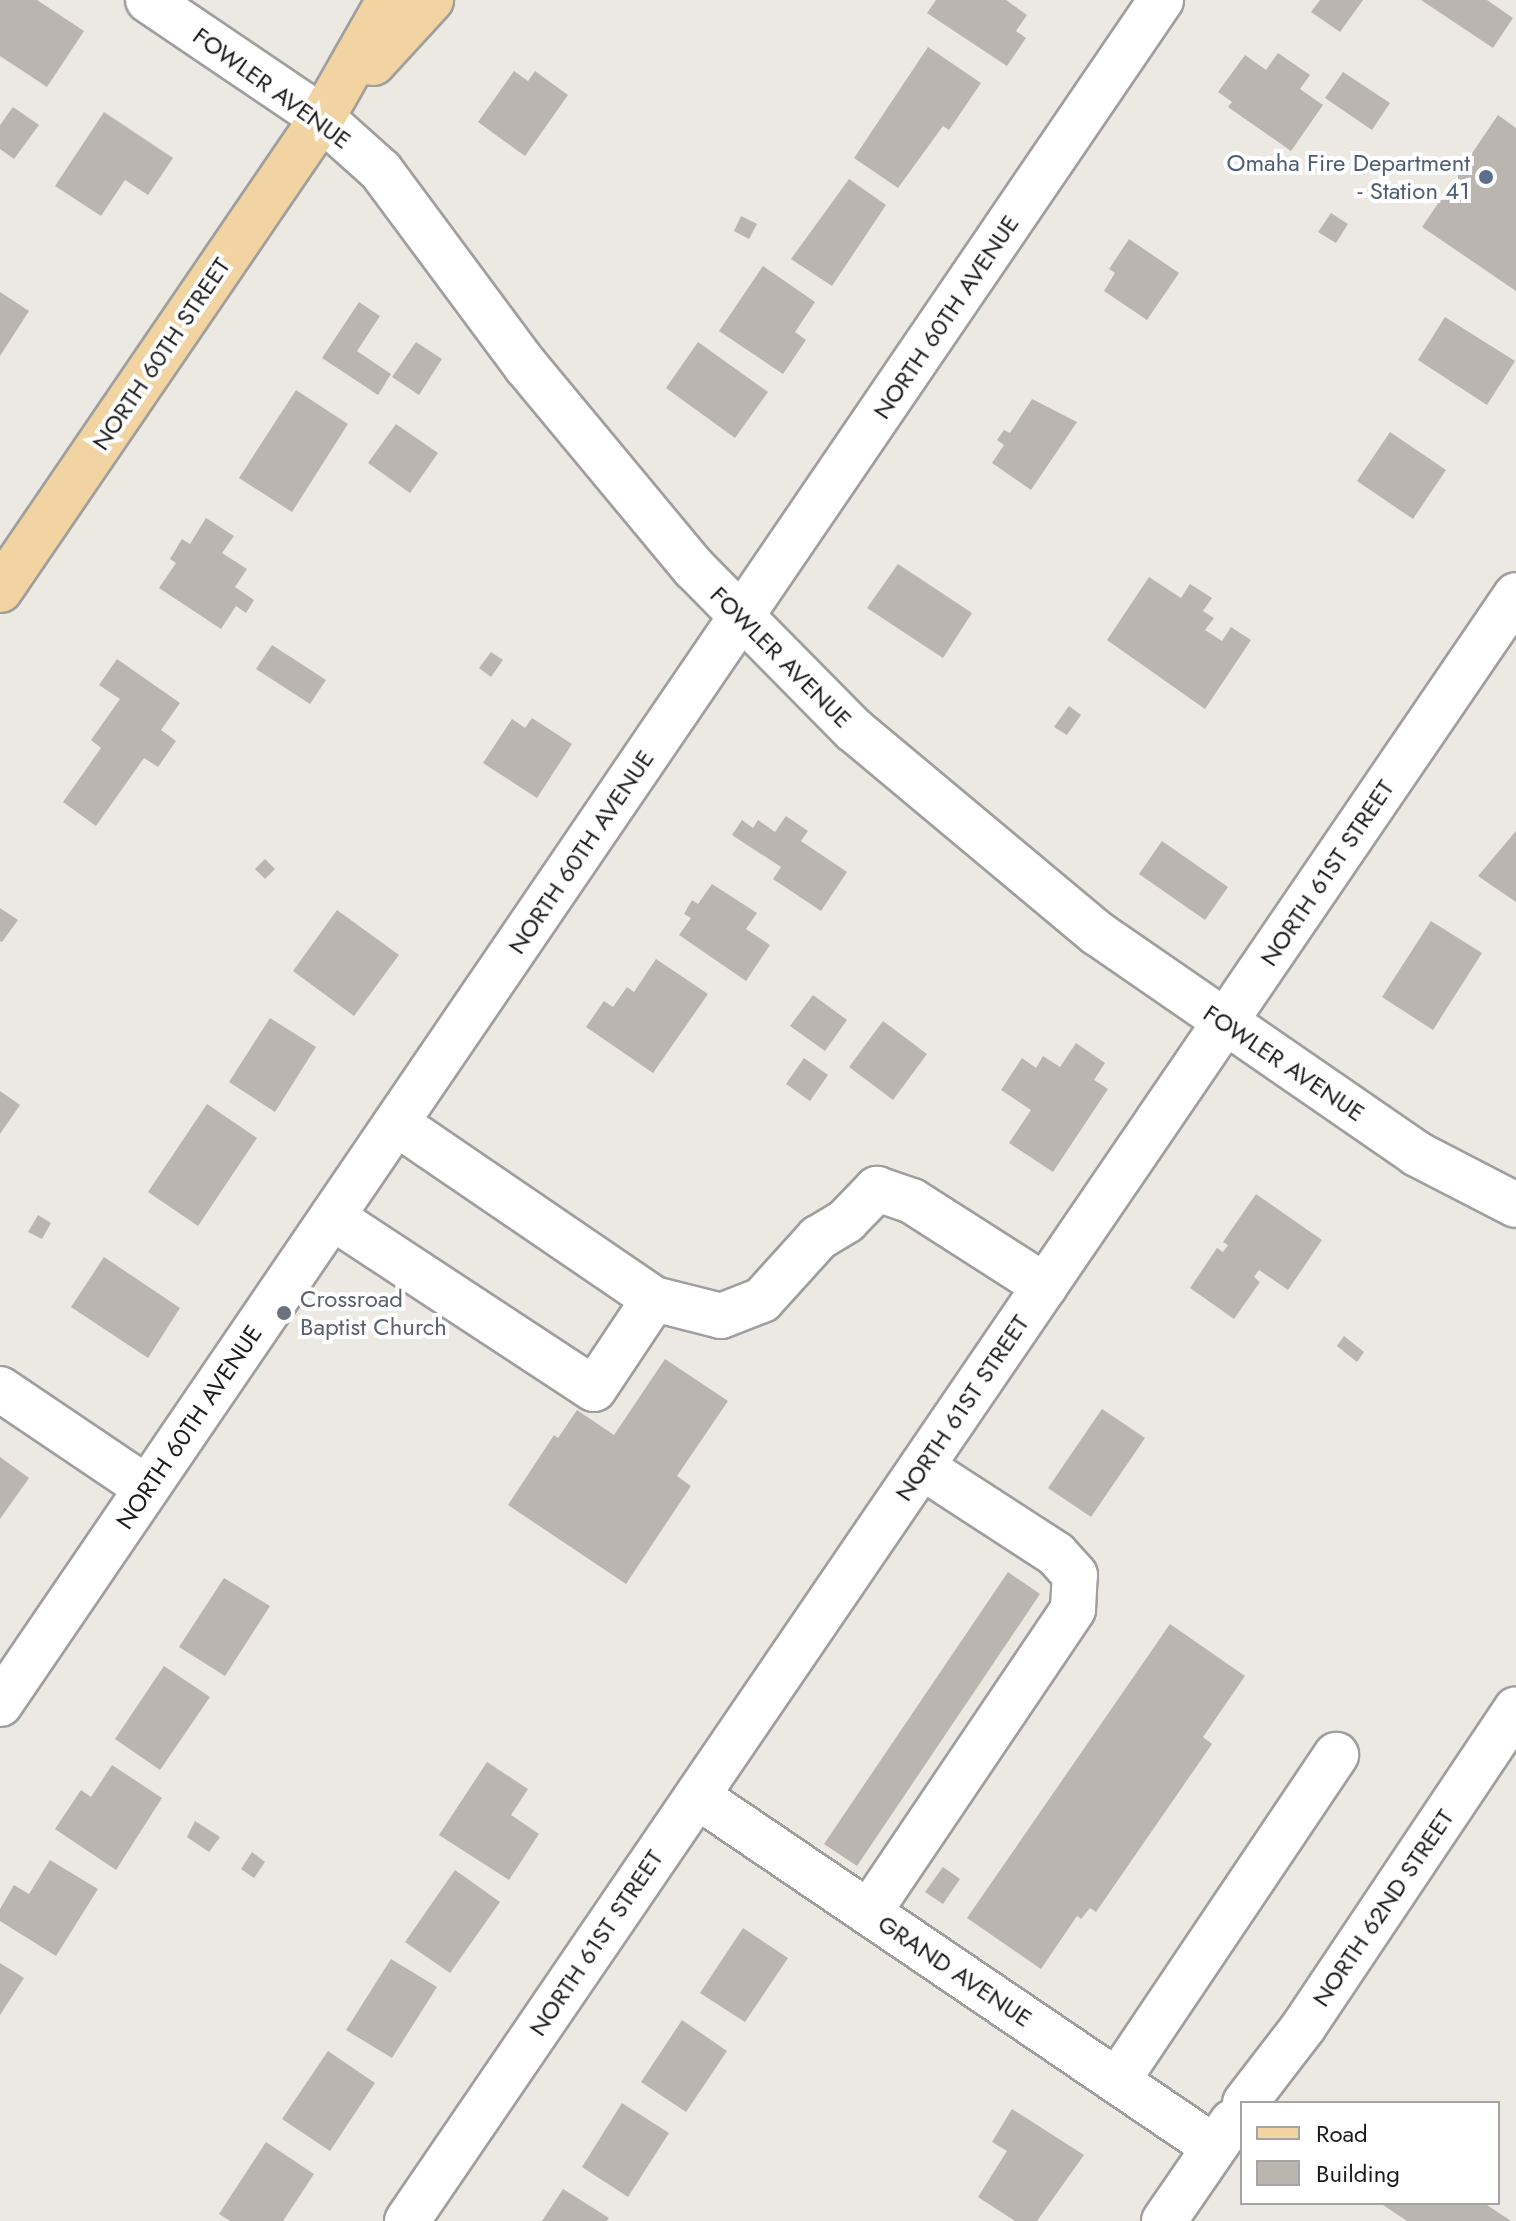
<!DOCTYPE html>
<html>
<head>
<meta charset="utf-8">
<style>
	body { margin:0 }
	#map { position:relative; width:1516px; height:2221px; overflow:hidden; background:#ece9e2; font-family:Jost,sans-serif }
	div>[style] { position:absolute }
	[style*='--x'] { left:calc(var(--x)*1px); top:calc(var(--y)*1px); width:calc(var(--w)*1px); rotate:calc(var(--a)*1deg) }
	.building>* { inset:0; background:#bbb5af }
	.roads { filter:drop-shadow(2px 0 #9f9f9f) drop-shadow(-2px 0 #9f9f9f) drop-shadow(0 2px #9f9f9f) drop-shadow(0 -2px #9f9f9f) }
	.minor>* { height:44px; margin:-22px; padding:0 22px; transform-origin:22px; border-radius:22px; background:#fff }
	.major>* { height:44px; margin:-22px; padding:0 22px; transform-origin:22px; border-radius:22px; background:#f1d4a1 }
	.dots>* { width:22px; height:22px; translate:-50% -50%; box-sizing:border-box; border:4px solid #fff; border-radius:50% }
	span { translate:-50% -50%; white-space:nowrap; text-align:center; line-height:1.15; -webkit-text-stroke:8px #fff; paint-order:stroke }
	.street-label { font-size:24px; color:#1b1b1b }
	.service-label { font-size:24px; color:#4e5e75 }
	.right { translate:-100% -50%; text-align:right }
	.worship-label { font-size:24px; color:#5b616d }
	.left { translate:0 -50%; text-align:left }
	.legend { position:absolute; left:1240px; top:2101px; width:260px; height:104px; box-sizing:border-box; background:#fff; border:2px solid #a4a4a4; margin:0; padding:10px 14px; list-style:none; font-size:24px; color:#1b1b1b }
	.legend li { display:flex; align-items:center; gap:16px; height:40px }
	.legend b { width:40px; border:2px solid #a4a4a4 }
</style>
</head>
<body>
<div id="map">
	<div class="building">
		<div style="clip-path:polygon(0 0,37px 0,84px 31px,47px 87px,0 56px)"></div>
		<div style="clip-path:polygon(936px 0,1006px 0,1027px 15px,1016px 31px,1026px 38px,1007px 66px,927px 13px)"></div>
		<div style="clip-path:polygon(1320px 0,1363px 0,1340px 32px,1311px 12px)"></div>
		<div style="clip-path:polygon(1421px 0,1487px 0,1513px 18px,1493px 48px)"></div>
		<div style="clip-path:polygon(928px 47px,981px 83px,949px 130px,943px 126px,898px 188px,854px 158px)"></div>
		<div style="clip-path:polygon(1278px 53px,1310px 75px,1300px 89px,1323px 105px,1291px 151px,1228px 107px,1232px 102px,1218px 92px,1245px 55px,1266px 70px)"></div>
		<div style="clip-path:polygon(514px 71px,528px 81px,535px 71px,568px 95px,525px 156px,478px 122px)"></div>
		<div style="clip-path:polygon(1343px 72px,1390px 103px,1372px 130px,1325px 98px)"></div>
		<div style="clip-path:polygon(13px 107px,39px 125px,14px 159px,0 149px,0 125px)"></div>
		<div style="clip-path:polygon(104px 112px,173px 158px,148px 195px,125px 180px,101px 216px,55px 186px)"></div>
		<div style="clip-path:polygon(1498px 115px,1516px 128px,1516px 291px,1422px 227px)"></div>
		<div style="clip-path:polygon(849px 179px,886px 205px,832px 286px,791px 259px)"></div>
		<div style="clip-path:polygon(1331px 213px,1348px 224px,1336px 243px,1318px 232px)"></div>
		<div style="clip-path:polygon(741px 216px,757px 224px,749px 239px,734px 231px)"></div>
		<div style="clip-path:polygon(1129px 239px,1179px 273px,1147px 320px,1104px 291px,1115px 273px,1109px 269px)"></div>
		<div style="clip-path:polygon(763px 266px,815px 302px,795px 332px,806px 340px,783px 374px,719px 331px)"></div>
		<div style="clip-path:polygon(0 292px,29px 311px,0 356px)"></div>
		<div style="clip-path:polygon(359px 302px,380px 316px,357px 351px,391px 374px,378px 395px,322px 358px)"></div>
		<div style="clip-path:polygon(1445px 317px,1515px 361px,1487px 405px,1418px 360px)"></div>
		<div style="clip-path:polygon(416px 342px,442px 359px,419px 395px,392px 377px)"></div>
		<div style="clip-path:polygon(698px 342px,768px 392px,735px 438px,666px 388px)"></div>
		<div style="clip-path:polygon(296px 390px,348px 424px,292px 512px,239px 478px)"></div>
		<div style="clip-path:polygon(1032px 399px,1077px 422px,1031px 490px,992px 463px,1004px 445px,997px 440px,1004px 430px,1010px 433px)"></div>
		<div style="clip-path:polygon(396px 424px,438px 453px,410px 493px,368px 463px)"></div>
		<div style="clip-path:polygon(1390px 432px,1446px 470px,1413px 519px,1357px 481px)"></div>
		<div style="clip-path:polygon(206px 518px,234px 536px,222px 553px,247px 569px,235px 587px,254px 600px,246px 613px,236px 606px,221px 629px,159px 588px,176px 563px,170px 559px,182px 539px,190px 544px)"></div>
		<div style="clip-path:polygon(898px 564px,972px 613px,943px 658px,867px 608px)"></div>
		<div style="clip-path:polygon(1149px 577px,1181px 598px,1190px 584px,1212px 598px,1203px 611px,1214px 618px,1205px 630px,1222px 641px,1231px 627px,1251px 640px,1205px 709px,1107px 640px)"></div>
		<div style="clip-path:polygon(272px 645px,326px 680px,310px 704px,256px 669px)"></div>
		<div style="clip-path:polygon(491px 652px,503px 660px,491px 677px,479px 668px)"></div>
		<div style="clip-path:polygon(117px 659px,180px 703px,161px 730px,176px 741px,158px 767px,144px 758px,96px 826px,63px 802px,101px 748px,91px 740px,120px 699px,99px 685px)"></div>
		<div style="clip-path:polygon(1069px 706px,1081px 715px,1067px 735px,1054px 727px)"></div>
		<div style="clip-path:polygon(532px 718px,572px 744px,537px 798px,483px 763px,512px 719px,525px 728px)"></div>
		<div style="clip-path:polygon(786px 816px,808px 831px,801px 841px,847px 872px,821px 911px,773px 879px,781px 867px,732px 835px,742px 820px,753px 828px,758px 820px,775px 832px)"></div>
		<div style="clip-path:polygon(1516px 831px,1516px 902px,1478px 876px)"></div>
		<div style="clip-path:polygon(1162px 841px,1228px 887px,1205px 920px,1139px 874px)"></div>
		<div style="clip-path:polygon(265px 859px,275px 869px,265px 879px,255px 869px)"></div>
		<div style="clip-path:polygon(712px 884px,757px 913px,746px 929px,770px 945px,746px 981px,679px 935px,691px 918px,684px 914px,692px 900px,698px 904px)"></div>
		<div style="clip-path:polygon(0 908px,18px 920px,2px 942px,0 941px)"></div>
		<div style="clip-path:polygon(337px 910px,399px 955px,354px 1016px,293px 971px)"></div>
		<div style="clip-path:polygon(1431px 921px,1482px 953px,1433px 1030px,1382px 997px)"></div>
		<div style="clip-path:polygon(656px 959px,708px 994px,653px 1073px,586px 1027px,604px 1001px,613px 1007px,627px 987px,634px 992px)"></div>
		<div style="clip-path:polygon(813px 995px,847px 1020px,825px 1051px,790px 1026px)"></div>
		<div style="clip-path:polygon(270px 1018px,316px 1047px,275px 1112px,229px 1082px)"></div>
		<div style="clip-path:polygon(883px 1021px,927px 1054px,893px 1100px,849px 1067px)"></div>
		<div style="clip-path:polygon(1076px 1043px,1105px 1063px,1094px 1080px,1108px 1089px,1053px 1172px,1009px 1143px,1031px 1110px,1001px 1090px,1022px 1058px,1036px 1068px,1043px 1056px,1060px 1067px)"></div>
		<div style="clip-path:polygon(804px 1058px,828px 1075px,810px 1101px,786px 1084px)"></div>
		<div style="clip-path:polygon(0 1091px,20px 1105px,0 1134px)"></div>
		<div style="clip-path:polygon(207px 1104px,257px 1138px,198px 1226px,148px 1192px)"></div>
		<div style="clip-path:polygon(1256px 1194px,1322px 1240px,1288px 1290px,1259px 1270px,1254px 1277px,1260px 1282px,1234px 1319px,1190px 1288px,1217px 1248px,1223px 1252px,1228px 1245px,1223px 1242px)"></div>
		<div style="clip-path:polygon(38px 1215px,51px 1223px,42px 1239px,28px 1232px)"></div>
		<div style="clip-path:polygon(104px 1257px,180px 1308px,148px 1358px,71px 1307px)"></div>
		<div style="clip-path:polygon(1344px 1336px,1364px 1352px,1357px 1362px,1337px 1346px)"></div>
		<div style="clip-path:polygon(665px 1359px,728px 1401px,677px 1476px,691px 1486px,626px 1584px,508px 1505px,554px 1435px,558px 1438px,577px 1410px,614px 1435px)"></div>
		<div style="clip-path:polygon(1102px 1409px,1145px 1438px,1091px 1517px,1048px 1488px)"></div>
		<div style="clip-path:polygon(0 1457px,29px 1478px,0 1519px)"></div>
		<div style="clip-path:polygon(1008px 1572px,1040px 1594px,857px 1866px,824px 1844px)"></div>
		<div style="clip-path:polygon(224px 1578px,270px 1606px,225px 1676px,179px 1647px)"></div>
		<div style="clip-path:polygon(1170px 1624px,1245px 1676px,1203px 1737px,1212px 1744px,1096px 1912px,1090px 1908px,1081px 1919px,1077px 1916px,1041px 1969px,967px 1918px)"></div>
		<div style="clip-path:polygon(164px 1666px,210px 1697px,160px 1770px,115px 1739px)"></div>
		<div style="clip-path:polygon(487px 1762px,528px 1789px,511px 1815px,539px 1834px,509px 1880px,439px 1835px)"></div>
		<div style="clip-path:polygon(112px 1765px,162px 1798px,116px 1870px,55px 1829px,81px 1790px,91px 1797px)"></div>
		<div style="clip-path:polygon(195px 1821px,220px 1837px,209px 1852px,187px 1837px)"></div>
		<div style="clip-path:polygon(252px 1852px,265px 1862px,254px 1878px,241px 1869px)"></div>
		<div style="clip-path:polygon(50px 1860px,98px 1889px,56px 1956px,0 1921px,0 1909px,14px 1885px,29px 1894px)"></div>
		<div style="clip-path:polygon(943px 1867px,960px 1879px,943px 1904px,925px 1892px)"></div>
		<div style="clip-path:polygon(455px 1870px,500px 1902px,450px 1973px,405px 1942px)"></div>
		<div style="clip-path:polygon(743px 1928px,788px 1958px,745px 2022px,700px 1993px)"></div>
		<div style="clip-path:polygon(391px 1959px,437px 1987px,392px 2058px,346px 2030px)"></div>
		<div style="clip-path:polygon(0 1963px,24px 1978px,0 2015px)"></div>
		<div style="clip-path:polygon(682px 2020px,727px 2051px,686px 2112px,641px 2082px)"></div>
		<div style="clip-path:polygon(328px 2051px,375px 2083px,330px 2151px,282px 2119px)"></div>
		<div style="clip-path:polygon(622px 2103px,669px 2133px,628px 2197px,582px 2167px)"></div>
		<div style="clip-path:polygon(1012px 2109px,1084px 2155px,1037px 2221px,1015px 2221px,978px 2197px,1007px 2151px,992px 2142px)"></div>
		<div style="clip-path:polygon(266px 2142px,314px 2174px,283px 2221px,230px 2221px,219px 2214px)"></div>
		<div style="clip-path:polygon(563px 2189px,609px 2218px,607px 2221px,542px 2221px)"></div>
		<div style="clip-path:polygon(1380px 2203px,1484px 2203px,1511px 2221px,1407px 2221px)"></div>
	</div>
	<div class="roads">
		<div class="minor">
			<div style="--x:148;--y:0;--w:210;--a:34.1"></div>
			<div style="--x:322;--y:118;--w:79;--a:41.9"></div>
			<div style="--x:381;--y:171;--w:243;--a:53.4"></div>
			<div style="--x:526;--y:366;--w:263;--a:50.3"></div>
			<div style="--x:694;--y:568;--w:228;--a:45.4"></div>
			<div style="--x:854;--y:730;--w:317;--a:39.9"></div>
			<div style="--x:1097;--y:933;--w:389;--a:34.6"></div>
			<div style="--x:1417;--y:1154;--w:111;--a:27.3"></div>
			<div style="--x:396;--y:1123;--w:312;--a:34.3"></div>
			<div style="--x:332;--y:1217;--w:313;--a:33.3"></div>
			<div style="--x:594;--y:1389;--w:108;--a:-56.3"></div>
			<div style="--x:654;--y:1299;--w:69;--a:14.2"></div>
			<div style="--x:721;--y:1316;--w:44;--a:-21.3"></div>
			<div style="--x:762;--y:1300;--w:84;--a:-47.9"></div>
			<div style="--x:818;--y:1238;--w:33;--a:-31"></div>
			<div style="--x:846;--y:1221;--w:45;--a:-45.9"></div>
			<div style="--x:877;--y:1189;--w:37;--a:19"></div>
			<div style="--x:912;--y:1201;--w:158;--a:32.6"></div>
			<div style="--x:0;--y:1389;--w:177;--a:34"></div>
			<div style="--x:0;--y:1704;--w:2062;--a:-55.73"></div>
			<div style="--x:697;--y:1796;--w:625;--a:34.17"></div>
			<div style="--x:869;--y:1912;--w:365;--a:-56"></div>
			<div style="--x:1073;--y:1609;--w:34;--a:-87"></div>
			<div style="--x:1075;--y:1575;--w:28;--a:-132"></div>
			<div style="--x:1056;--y:1554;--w:160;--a:-147"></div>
			<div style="--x:1117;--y:2081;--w:393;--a:-56.1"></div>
			<div style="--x:1245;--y:2103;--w:97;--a:-52.5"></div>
			<div style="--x:1304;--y:2026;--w:381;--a:-56.2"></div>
			<div style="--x:407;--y:2221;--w:1968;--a:-55.7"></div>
			<div style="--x:1164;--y:2221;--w:120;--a:-55.5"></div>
		</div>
		<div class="major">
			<div style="--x:373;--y:63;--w:86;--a:-47.4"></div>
			<div style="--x:0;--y:590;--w:571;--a:-55.7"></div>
			<div style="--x:322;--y:118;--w:136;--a:-60.4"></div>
		</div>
	</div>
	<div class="dots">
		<div style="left:1486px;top:177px;background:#5c6f8a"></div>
		<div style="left:284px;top:1313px;background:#6b7280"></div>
	</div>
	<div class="street-label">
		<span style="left:272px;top:88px;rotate:36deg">FOWLER AVENUE</span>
		<span style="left:946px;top:317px;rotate:-56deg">NORTH 60TH AVENUE</span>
		<span style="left:161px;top:354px;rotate:-56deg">NORTH 60TH STREET</span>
		<span style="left:781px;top:657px;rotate:45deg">FOWLER AVENUE</span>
		<span style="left:581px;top:852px;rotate:-56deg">NORTH 60TH AVENUE</span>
		<span style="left:1327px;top:873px;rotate:-56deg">NORTH 61ST STREET</span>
		<span style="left:1284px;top:1063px;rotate:34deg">FOWLER AVENUE</span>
		<span style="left:962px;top:1408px;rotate:-56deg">NORTH 61ST STREET</span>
		<span style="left:189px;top:1427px;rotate:-56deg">NORTH 60TH AVENUE</span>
		<span style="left:1383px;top:1908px;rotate:-56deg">NORTH 62ND STREET</span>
		<span style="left:596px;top:1943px;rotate:-56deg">NORTH 61ST STREET</span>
		<span style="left:955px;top:1971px;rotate:34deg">GRAND AVENUE</span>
	</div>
	<div class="service-label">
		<span class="right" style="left:1470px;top:177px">Omaha Fire Department<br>- Station 41</span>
	</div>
	<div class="worship-label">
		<span class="left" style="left:300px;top:1313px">Crossroad<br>Baptist Church</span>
	</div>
	<ul class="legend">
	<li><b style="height:10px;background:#f1d4a1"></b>Road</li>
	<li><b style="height:22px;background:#bbb5af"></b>Building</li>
	</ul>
</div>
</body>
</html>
